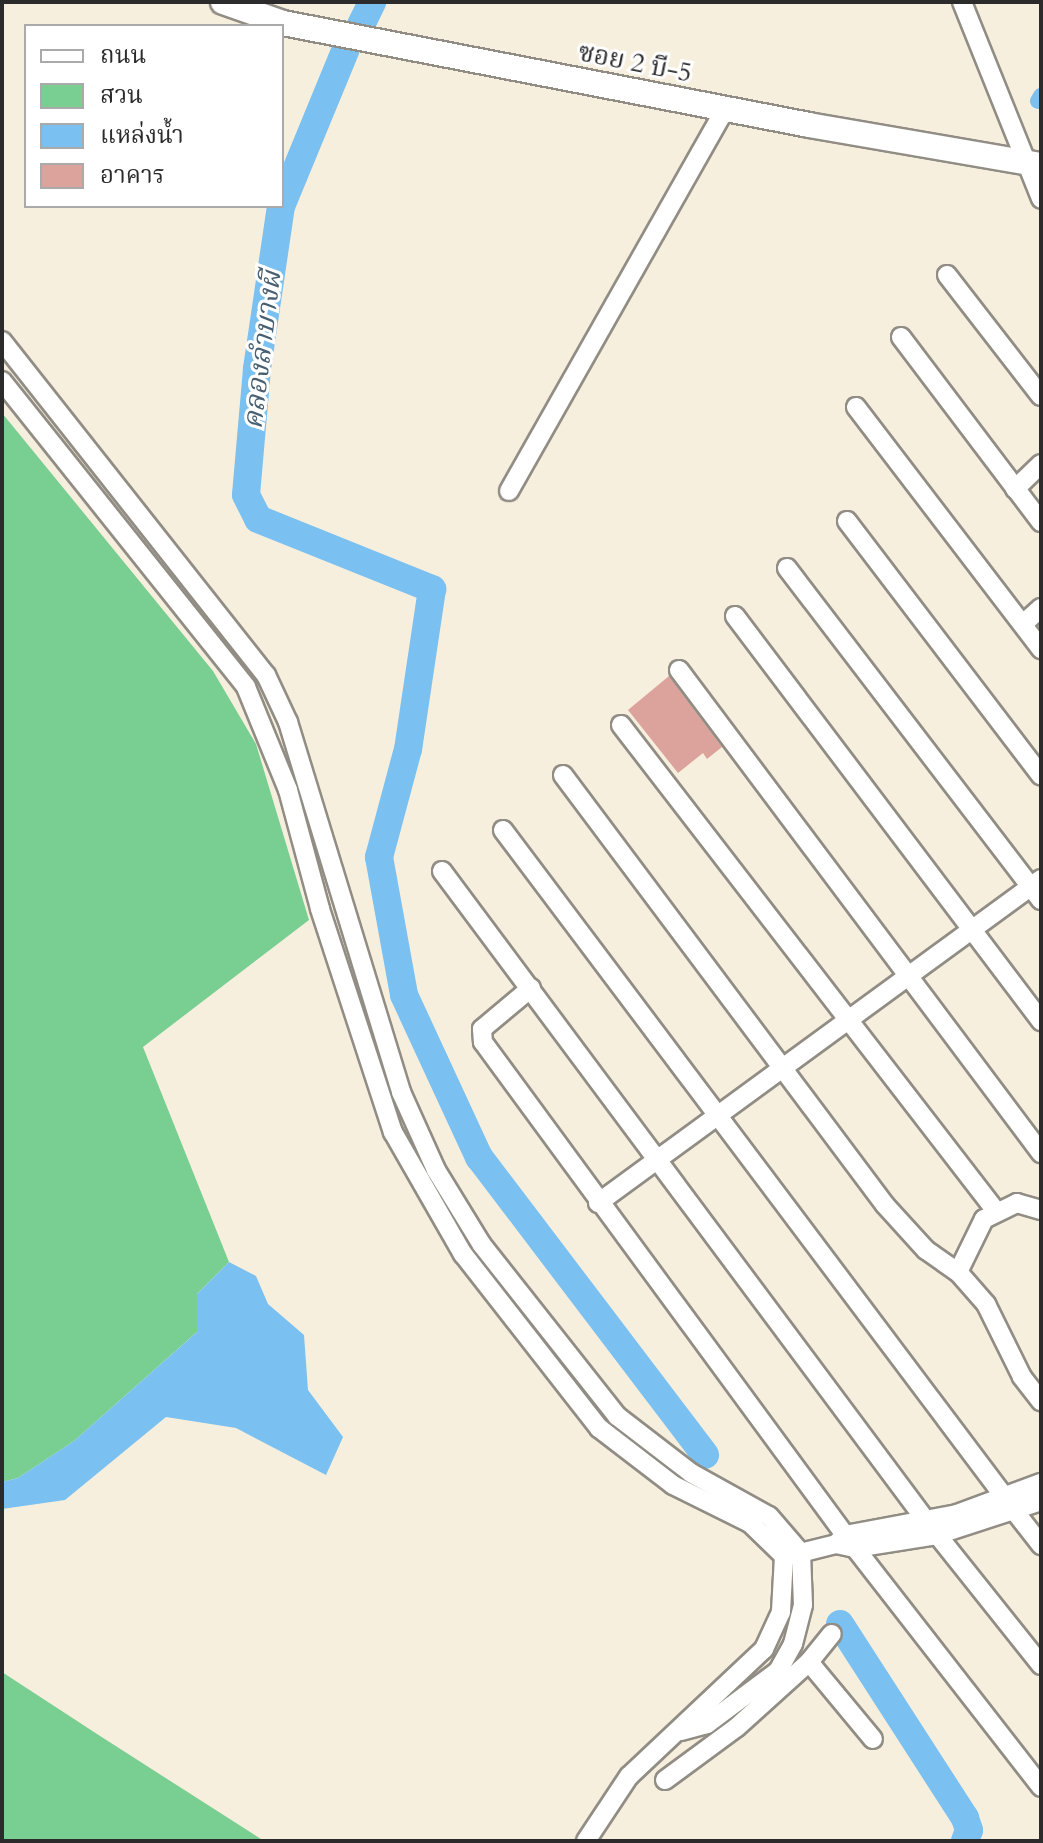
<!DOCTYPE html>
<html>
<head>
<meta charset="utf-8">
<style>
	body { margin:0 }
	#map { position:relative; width:1043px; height:1843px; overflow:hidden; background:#f7efde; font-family:Cardo,"Noto Serif Thai",serif }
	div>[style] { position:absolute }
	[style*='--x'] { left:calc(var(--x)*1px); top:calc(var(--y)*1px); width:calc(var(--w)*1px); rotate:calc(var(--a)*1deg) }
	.green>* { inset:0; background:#79ce92 }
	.water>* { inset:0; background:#7ac0f1 }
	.canal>* { height:16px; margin:-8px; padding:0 8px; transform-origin:8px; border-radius:8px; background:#7ac0f1 }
	.river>* { height:28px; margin:-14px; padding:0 14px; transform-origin:14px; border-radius:14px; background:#7ac0f1 }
	.building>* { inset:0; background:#dca39c }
	.roads { filter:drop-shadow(2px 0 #918d84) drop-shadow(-2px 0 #918d84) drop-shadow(0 2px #918d84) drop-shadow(0 -2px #918d84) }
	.minor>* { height:18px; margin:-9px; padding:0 9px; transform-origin:9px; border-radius:9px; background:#fff }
	.tertiary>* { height:24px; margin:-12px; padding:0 12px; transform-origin:12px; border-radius:12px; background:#fff }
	span { translate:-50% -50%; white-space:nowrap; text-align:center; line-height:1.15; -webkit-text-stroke:6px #fff; paint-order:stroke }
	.street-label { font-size:26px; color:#2b2b2b }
	.water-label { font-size:28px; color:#475f70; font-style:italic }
	.frame { position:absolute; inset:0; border:4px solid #2b2b2b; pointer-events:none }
	.legend { position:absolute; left:24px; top:24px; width:260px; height:184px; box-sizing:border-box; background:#fff; border:2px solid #aaa; margin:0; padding:10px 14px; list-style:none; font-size:24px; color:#2b2b2b }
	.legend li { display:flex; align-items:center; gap:16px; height:40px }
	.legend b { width:40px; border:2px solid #aaa }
</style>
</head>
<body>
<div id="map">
	<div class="green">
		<div style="clip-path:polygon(2px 413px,213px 671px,256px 744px,309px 920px,143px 1047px,229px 1262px,197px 1294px,198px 1331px,74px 1441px,18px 1478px,2px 1482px)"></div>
		<div style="clip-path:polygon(2px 1672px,97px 1734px,264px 1841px,2px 1841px)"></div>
	</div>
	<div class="water">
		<div style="clip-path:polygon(229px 1262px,256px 1276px,268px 1304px,304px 1335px,308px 1390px,343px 1437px,326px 1475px,236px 1428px,166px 1417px,65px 1500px,2px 1509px,2px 1482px,18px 1478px,74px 1441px,197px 1332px,197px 1294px)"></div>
	</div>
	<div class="canal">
		<div style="--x:1038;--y:101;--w:6;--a:-59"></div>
	</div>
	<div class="river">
		<div style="--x:360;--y:27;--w:28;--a:-64"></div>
		<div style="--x:282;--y:204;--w:168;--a:-67.6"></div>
		<div style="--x:281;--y:206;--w:165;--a:98.4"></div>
		<div style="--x:257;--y:369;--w:126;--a:95"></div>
		<div style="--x:246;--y:495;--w:27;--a:63"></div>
		<div style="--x:258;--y:519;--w:188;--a:21.9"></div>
		<div style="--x:432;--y:589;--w:162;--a:98.5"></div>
		<div style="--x:408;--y:749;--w:112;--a:105"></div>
		<div style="--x:379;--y:857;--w:140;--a:79.7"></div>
		<div style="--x:404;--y:995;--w:179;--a:65.2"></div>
		<div style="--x:479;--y:1157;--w:374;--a:52.8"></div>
		<div style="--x:840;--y:1624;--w:231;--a:57.2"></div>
		<div style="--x:965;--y:1818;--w:13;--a:72"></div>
		<div style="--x:969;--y:1830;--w:12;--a:110"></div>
	</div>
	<div class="building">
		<div style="clip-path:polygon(669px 676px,722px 747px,707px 759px,703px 753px,678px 773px,628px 710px)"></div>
	</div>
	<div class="roads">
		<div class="minor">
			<div style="--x:962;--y:2;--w:212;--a:68.1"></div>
			<div style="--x:947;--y:275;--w:153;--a:52.2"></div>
			<div style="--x:901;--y:337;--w:232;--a:52.9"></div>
			<div style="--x:2;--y:341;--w:426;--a:51.7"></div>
			<div style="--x:266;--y:675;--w:52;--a:64.9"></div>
			<div style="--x:288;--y:722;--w:387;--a:73"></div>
			<div style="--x:401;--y:1092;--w:85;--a:65.8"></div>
			<div style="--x:436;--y:1170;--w:88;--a:58.5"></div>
			<div style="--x:482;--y:1245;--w:218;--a:51.7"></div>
			<div style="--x:617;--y:1416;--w:93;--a:37.6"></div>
			<div style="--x:691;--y:1473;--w:89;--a:28.9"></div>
			<div style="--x:769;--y:1516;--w:49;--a:49.1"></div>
			<div style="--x:801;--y:1553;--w:52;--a:87.8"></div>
			<div style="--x:803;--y:1605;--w:40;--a:104.4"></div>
			<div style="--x:793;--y:1644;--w:31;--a:119"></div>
			<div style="--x:778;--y:1671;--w:89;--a:143.3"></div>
			<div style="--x:707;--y:1724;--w:27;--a:165"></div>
			<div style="--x:2;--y:381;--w:391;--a:51.4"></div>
			<div style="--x:246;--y:687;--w:111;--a:67.8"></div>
			<div style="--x:288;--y:790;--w:123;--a:74.9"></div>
			<div style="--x:320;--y:909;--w:235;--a:71.9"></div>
			<div style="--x:393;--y:1132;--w:141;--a:60.2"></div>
			<div style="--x:463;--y:1254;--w:221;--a:52"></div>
			<div style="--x:599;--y:1428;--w:93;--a:37.6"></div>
			<div style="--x:673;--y:1485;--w:86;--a:26.3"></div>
			<div style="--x:750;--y:1523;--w:47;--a:44.1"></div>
			<div style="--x:784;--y:1556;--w:56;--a:93.1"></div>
			<div style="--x:781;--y:1612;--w:41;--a:114.7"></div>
			<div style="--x:764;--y:1649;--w:185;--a:136.7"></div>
			<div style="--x:629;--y:1776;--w:78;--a:123.5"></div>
			<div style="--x:856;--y:407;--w:305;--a:52.6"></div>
			<div style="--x:1015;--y:489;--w:36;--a:-44"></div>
			<div style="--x:509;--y:491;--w:439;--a:-60.5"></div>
			<div style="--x:847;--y:521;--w:320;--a:52.7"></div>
			<div style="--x:787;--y:568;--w:418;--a:52.6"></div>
			<div style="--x:735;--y:616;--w:508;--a:52.93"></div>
			<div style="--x:1023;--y:624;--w:24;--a:-42"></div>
			<div style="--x:679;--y:670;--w:604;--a:53.15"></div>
			<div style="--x:621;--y:725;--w:612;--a:52.36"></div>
			<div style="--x:563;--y:775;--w:537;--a:53.17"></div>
			<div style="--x:885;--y:1205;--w:61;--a:47.7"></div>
			<div style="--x:926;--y:1250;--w:39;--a:35"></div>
			<div style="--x:503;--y:830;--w:837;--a:53.06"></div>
			<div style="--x:442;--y:871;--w:812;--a:53.31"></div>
			<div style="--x:927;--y:1522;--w:183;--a:51.4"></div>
			<div style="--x:531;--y:988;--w:64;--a:140.1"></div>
			<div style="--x:482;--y:1029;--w:13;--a:86"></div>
			<div style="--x:483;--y:1042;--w:612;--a:53.71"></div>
			<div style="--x:845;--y:1535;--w:319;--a:52.1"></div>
			<div style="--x:598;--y:1203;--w:549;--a:-36.18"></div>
			<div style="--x:1041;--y:1210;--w:25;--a:-164"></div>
			<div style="--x:1017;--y:1203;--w:37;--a:154"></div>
			<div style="--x:984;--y:1219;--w:59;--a:116.1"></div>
			<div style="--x:958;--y:1272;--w:43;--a:48.8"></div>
			<div style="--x:986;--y:1304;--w:81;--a:63.7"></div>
			<div style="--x:1022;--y:1377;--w:31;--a:52"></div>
			<div style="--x:1016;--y:1513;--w:41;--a:52"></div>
			<div style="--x:838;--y:1542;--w:10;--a:-45"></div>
			<div style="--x:845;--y:1535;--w:114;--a:-10.6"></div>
			<div style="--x:957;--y:1514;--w:90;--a:-20.3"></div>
			<div style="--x:792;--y:1555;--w:45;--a:-14"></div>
			<div style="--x:836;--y:1544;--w:19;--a:12"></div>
			<div style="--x:855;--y:1548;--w:83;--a:-9"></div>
			<div style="--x:937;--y:1535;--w:109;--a:-18.1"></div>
			<div style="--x:809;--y:1662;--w:100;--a:50.3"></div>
			<div style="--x:665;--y:1780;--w:89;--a:-36.4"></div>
			<div style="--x:737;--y:1727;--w:97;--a:-42.1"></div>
			<div style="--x:809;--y:1662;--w:36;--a:-51"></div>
		</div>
		<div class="tertiary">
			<div style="--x:223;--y:2;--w:64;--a:19.3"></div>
			<div style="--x:283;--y:23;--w:536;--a:10.97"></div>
			<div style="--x:809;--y:125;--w:235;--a:9.8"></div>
		</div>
	</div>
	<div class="street-label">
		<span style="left:635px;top:63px;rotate:11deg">ซอย 2 บี-5</span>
	</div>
	<div class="water-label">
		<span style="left:262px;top:350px;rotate:-83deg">คลองลำบางผี</span>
	</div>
	<div class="frame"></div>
	<ul class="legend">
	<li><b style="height:10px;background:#fff"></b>ถนน</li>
	<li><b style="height:22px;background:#79ce92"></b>สวน</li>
	<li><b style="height:22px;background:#7ac0f1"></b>แหล่งน้ำ</li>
	<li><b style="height:22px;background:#dca39c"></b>อาคาร</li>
	</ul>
</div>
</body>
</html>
